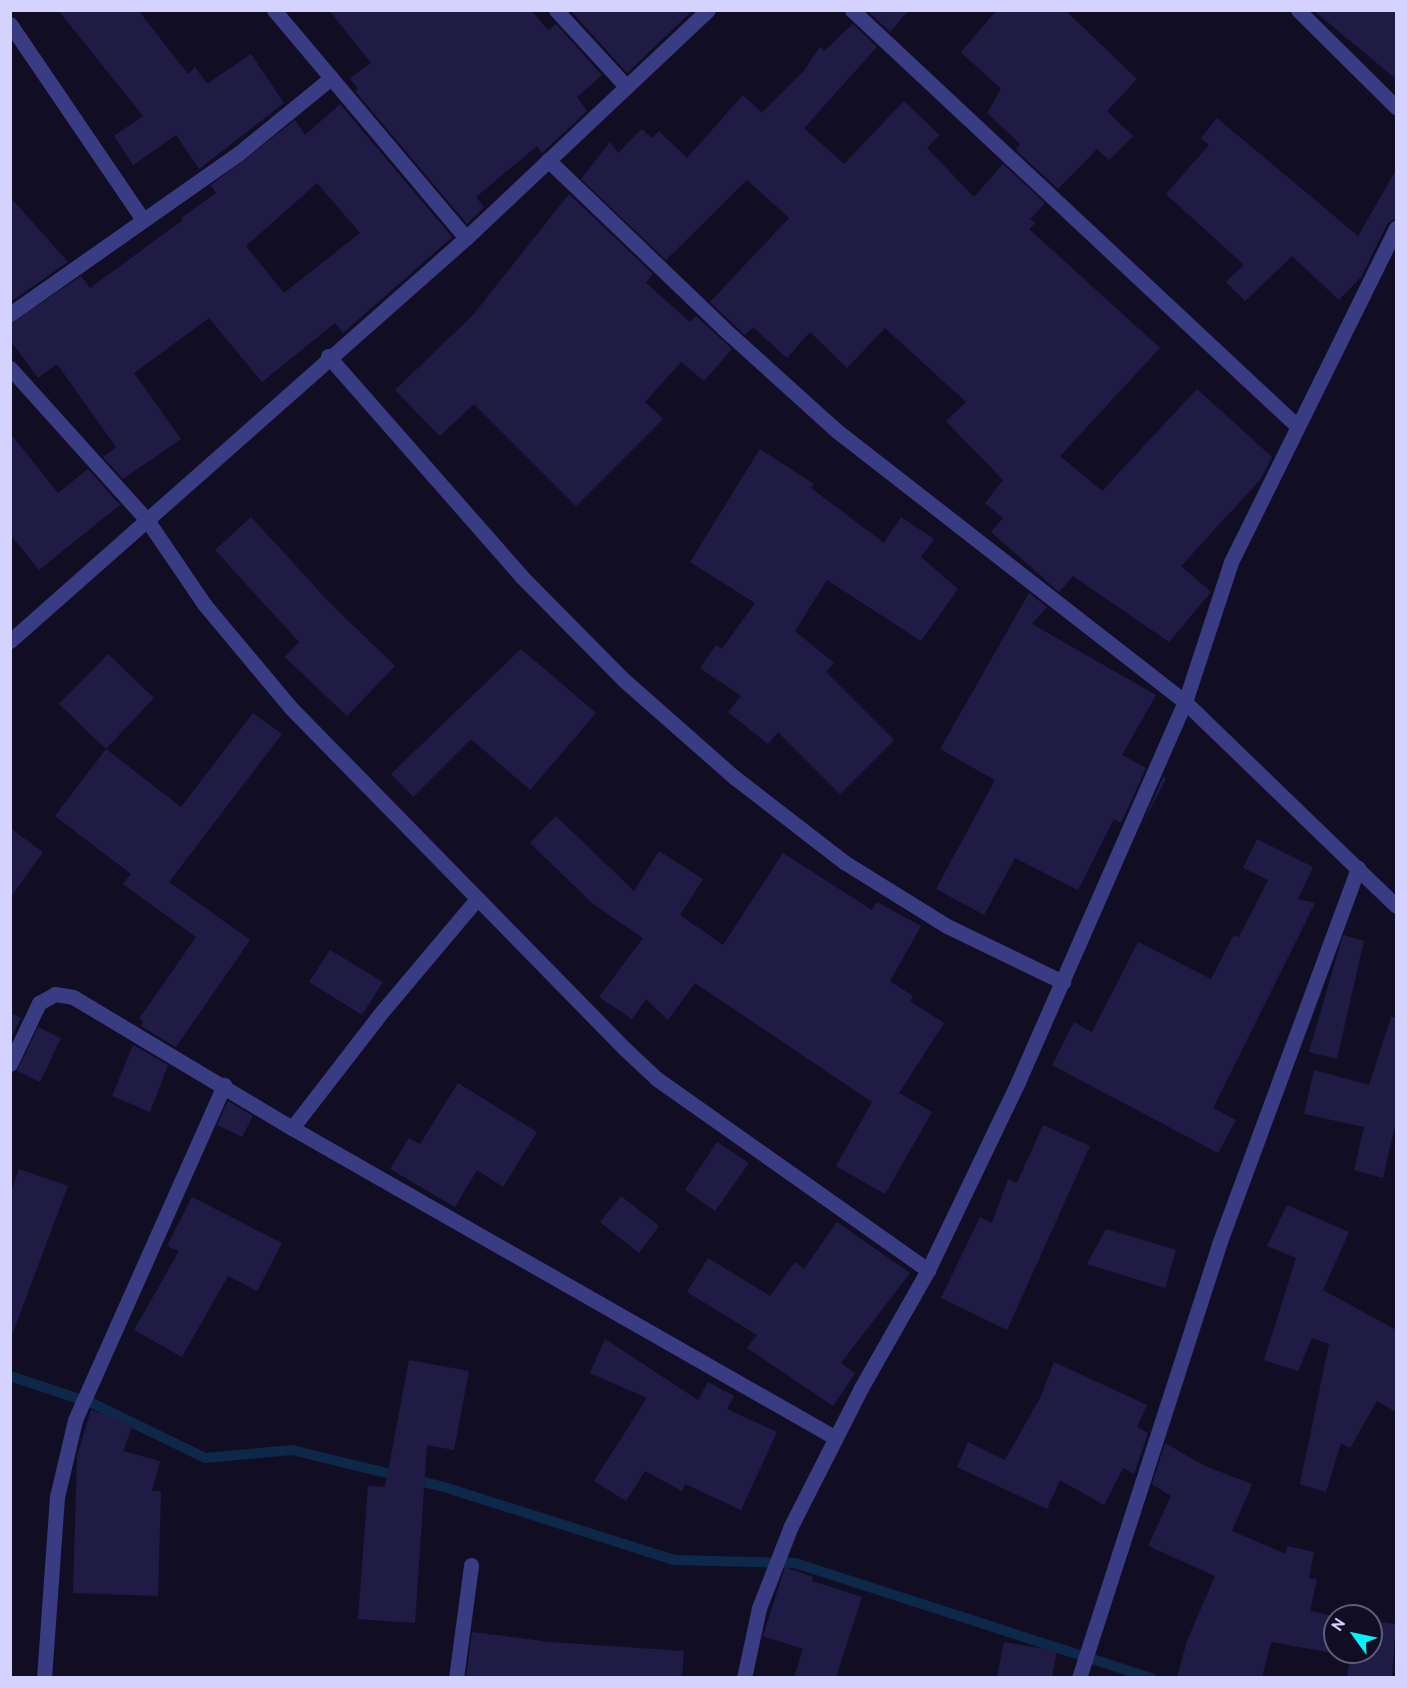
<!DOCTYPE html>
<html>
<head>
<meta charset="utf-8">
<style>
	body { margin:0 }
	#map { position:relative; width:1407px; height:1688px; overflow:hidden; background:#110e24; font-family:Overpass,sans-serif }
	div>[style] { position:absolute }
	[style*='--x'] { left:calc(var(--x)*1px); top:calc(var(--y)*1px); width:calc(var(--w)*1px); rotate:calc(var(--a)*1deg) }
	.stream>* { height:10px; margin:-5px; padding:0 5px; transform-origin:5px; border-radius:5px; background:#0d2849 }
	.building>* { inset:0; background:#201b45 }
	.minor>* { height:15px; margin:-7.5px; padding:0 7.5px; transform-origin:7.5px; border-radius:7.5px; background:#3a3c83 }
	span { translate:-50% -50%; white-space:nowrap; text-align:center; line-height:1.15; -webkit-text-stroke:5px #110e24; paint-order:stroke }
	.frame { position:absolute; inset:0; border:12px solid #d4d2ff; pointer-events:none }
	.north { position:absolute; left:1323px; top:1604px; width:60px; height:60px; box-sizing:border-box; background:#110e24; border:2px solid #5f5c7c; border-radius:50%; rotate:303deg; font-size:16px; font-weight:700; line-height:24px; text-align:center; color:#d4d2ff }
	.north::after { content:''; display:block; margin:auto; width:21px; height:27px; background:#02f3fb; clip-path:polygon(50% 0,100% 100%,50% 72%,0 100%) }
</style>
</head>
<body>
<div id="map">
	<div class="stream">
		<div style="--x:10;--y:1376;--w:89;--a:18.4"></div>
		<div style="--x:94;--y:1404;--w:123;--a:25.9"></div>
		<div style="--x:205;--y:1458;--w:87;--a:-5.3"></div>
		<div style="--x:292;--y:1450;--w:156;--a:13.7"></div>
		<div style="--x:444;--y:1487;--w:241;--a:17.6"></div>
		<div style="--x:674;--y:1560;--w:121;--a:1.4"></div>
		<div style="--x:795;--y:1563;--w:375;--a:17.9"></div>
	</div>
	<div class="building">
		<div style="clip-path:polygon(58px 10px,138px 10px,188px 74px,195px 67px,207px 84px,251px 54px,284px 103px,199px 169px,176px 135px,133px 165px,114px 136px,143px 116px)"></div>
		<div style="clip-path:polygon(329px 10px,531px 10px,548px 30px,556px 24px,602px 75px,577px 97px,587px 111px,545px 150px,542px 153px,537px 146px,476px 197px,484px 207px,467px 224px,355px 91px,358px 89px,350px 78px,371px 63px)"></div>
		<div style="clip-path:polygon(574px 10px,693px 10px,627px 73px,572px 12px)"></div>
		<div style="clip-path:polygon(867px 10px,909px 10px,890px 32px)"></div>
		<div style="clip-path:polygon(997px 10px,1065px 10px,1137px 79px,1107px 111px,1133px 136px,1109px 160px,1097px 149px,1058px 189px,1016px 150px,1020px 144px,987px 113px,1001px 89px,961px 52px)"></div>
		<div style="clip-path:polygon(1313px 10px,1396px 10px,1396px 79px)"></div>
		<div style="clip-path:polygon(853px 24px,877px 47px,804px 128px,844px 164px,904px 101px,939px 135px,927px 148px,974px 197px,1003px 164px,1045px 203px,1030px 219px,1035px 223px,1029px 229px,1160px 348px,1060px 456px,1102px 491px,1197px 389px,1272px 457px,1260px 480px,1181px 566px,1211px 592px,1169px 642px,1073px 576px,1059px 592px,991px 532px,1003px 518px,985px 503px,1003px 480px,946px 421px,966px 402px,885px 328px,847px 368px,810px 332px,787px 358px,753px 327px,745px 335px,710px 302px,789px 218px,747px 180px,666px 260px,581px 179px,610px 142px,618px 153px,642px 129px,652px 138px,659px 131px,687px 158px,743px 95px,762px 113px,803px 72px,820px 47px,824px 51px)"></div>
		<div style="clip-path:polygon(evenodd,340px 104px,452px 237px,343px 333px,335px 323px,262px 382px,209px 318px,134px 373px,181px 439px,123px 479px,103px 457px,116px 447px,57px 364px,38px 378px,10px 340px,10px 324px,81px 276px,90px 288px,183px 220px,181px 218px,216px 193px,211px 185px,295px 120px,305px 135px,340px 104px,317px 183px,360px 233px,284px 293px,246px 246px,317px 183px)"></div>
		<div style="clip-path:polygon(1217px 118px,1358px 236px,1396px 170px,1396px 218px,1387px 224px,1361px 277px,1339px 300px,1292px 256px,1245px 301px,1226px 282px,1244px 265px,1166px 194px,1209px 145px,1201px 138px)"></div>
		<div style="clip-path:polygon(569px 194px,653px 274px,646px 283px,690px 322px,696px 316px,732px 349px,704px 381px,681px 362px,645px 402px,663px 419px,576px 506px,474px 404px,440px 436px,395px 390px,473px 315px)"></div>
		<div style="clip-path:polygon(10px 197px,68px 262px,10px 302px)"></div>
		<div style="clip-path:polygon(10px 433px,58px 493px,88px 469px,120px 505px,39px 570px,10px 534px)"></div>
		<div style="clip-path:polygon(760px 449px,814px 484px,811px 488px,884px 543px,901px 517px,934px 539px,921px 557px,958px 589px,921px 641px,827px 580px,795px 631px,834px 663px,826px 672px,894px 740px,840px 794px,778px 732px,768px 744px,728px 712px,741px 696px,700px 668px,716px 645px,722px 649px,755px 603px,690px 562px)"></div>
		<div style="clip-path:polygon(251px 517px,329px 602px,395px 666px,347px 716px,285px 657px,299px 642px,215px 550px)"></div>
		<div style="clip-path:polygon(1029px 593px,1047px 607px,1032px 624px,1156px 695px,1122px 755px,1146px 768px,1121px 823px,1114px 819px,1078px 890px,1015px 858px,984px 915px,936px 889px,995px 780px,940px 749px)"></div>
		<div style="clip-path:polygon(521px 649px,596px 713px,530px 790px,471px 739px,413px 797px,391px 774px)"></div>
		<div style="clip-path:polygon(108px 654px,154px 698px,106px 749px,59px 704px)"></div>
		<div style="clip-path:polygon(253px 713px,282px 734px,169px 882px,250px 940px,176px 1047px,141px 1026px,143px 1021px,139px 1019px,196px 937px,123px 884px,131px 874px,55px 816px,106px 749px,181px 807px)"></div>
		<div style="clip-path:polygon(1163px 777px,1166px 779px,1142px 825px)"></div>
		<div style="clip-path:polygon(556px 816px,634px 891px,659px 851px,703px 879px,680px 915px,723px 945px,783px 853px,872px 910px,877px 902px,921px 926px,890px 981px,913px 996px,910px 1001px,944px 1023px,899px 1093px,932px 1112px,885px 1194px,836px 1166px,872px 1102px,695px 983px,668px 1020px,646px 999px,632px 1019px,599px 997px,643px 938px,593px 904px,530px 843px)"></div>
		<div style="clip-path:polygon(10px 828px,43px 852px,10px 898px)"></div>
		<div style="clip-path:polygon(1257px 839px,1313px 867px,1298px 899px,1315px 903px,1213px 1108px,1236px 1120px,1218px 1153px,1052px 1065px,1074px 1022px,1092px 1032px,1138px 942px,1211px 979px,1234px 935px,1239px 937px,1268px 880px,1243px 868px)"></div>
		<div style="clip-path:polygon(1343px 935px,1364px 941px,1337px 1059px,1309px 1052px)"></div>
		<div style="clip-path:polygon(330px 950px,383px 982px,362px 1015px,309px 982px)"></div>
		<div style="clip-path:polygon(10px 1013px,21px 1018px,10px 1040px)"></div>
		<div style="clip-path:polygon(1391px 1017px,1396px 1017px,1396px 1120px,1383px 1178px,1354px 1170px,1364px 1127px,1304px 1114px,1314px 1070px,1369px 1085px)"></div>
		<div style="clip-path:polygon(38px 1027px,61px 1038px,40px 1082px,17px 1071px)"></div>
		<div style="clip-path:polygon(133px 1045px,168px 1065px,150px 1112px,112px 1096px)"></div>
		<div style="clip-path:polygon(458px 1083px,537px 1132px,503px 1187px,477px 1170px,455px 1207px,390px 1169px,409px 1138px,420px 1144px)"></div>
		<div style="clip-path:polygon(228px 1101px,253px 1116px,242px 1137px,217px 1125px)"></div>
		<div style="clip-path:polygon(1043px 1125px,1090px 1146px,1007px 1330px,941px 1298px,980px 1217px,992px 1223px,1008px 1179px,1017px 1183px)"></div>
		<div style="clip-path:polygon(717px 1142px,749px 1163px,715px 1211px,685px 1190px)"></div>
		<div style="clip-path:polygon(19px 1169px,68px 1186px,12px 1335px,10px 1195px)"></div>
		<div style="clip-path:polygon(621px 1196px,659px 1226px,639px 1253px,600px 1222px)"></div>
		<div style="clip-path:polygon(192px 1197px,282px 1243px,257px 1291px,228px 1276px,182px 1357px,134px 1330px,179px 1251px,167px 1246px)"></div>
		<div style="clip-path:polygon(1287px 1205px,1349px 1232px,1323px 1290px,1396px 1330px,1396px 1412px,1377px 1401px,1350px 1448px,1341px 1443px,1326px 1492px,1300px 1484px,1329px 1344px,1312px 1338px,1298px 1371px,1264px 1360px,1296px 1258px,1267px 1246px)"></div>
		<div style="clip-path:polygon(837px 1222px,910px 1273px,841px 1363px,855px 1373px,833px 1406px,747px 1348px,757px 1335px,687px 1292px,708px 1258px,770px 1296px,795px 1262px,804px 1269px)"></div>
		<div style="clip-path:polygon(1106px 1229px,1176px 1250px,1165px 1288px,1087px 1264px)"></div>
		<div style="clip-path:polygon(605px 1339px,698px 1400px,708px 1382px,734px 1396px,727px 1409px,777px 1432px,741px 1510px,685px 1484px,682px 1491px,645px 1471px,626px 1501px,594px 1481px,647px 1398px,590px 1373px)"></div>
		<div style="clip-path:polygon(409px 1360px,469px 1371px,454px 1450px,427px 1445px,415px 1623px,358px 1619px,368px 1486px,385px 1487px)"></div>
		<div style="clip-path:polygon(1054px 1362px,1147px 1405px,1137px 1427px,1148px 1433px,1134px 1474px,1123px 1468px,1104px 1505px,1060px 1480px,1047px 1509px,957px 1467px,968px 1442px,1005px 1460px,1041px 1396px)"></div>
		<div style="clip-path:polygon(91px 1410px,133px 1424px,123px 1451px,160px 1461px,152px 1491px,161px 1491px,158px 1596px,73px 1593px,77px 1456px)"></div>
		<div style="clip-path:polygon(1165px 1443px,1205px 1466px,1252px 1484px,1232px 1531px,1286px 1554px,1287px 1546px,1314px 1552px,1309px 1578px,1317px 1579px,1310px 1611px,1335px 1616px,1335px 1652px,1371px 1652px,1371px 1621px,1396px 1624px,1392px 1677px,1347px 1677px,1350px 1656px,1271px 1642px,1262px 1677px,1177px 1677px,1187px 1641px,1215px 1576px,1148px 1546px,1171px 1496px,1152px 1484px)"></div>
		<div style="clip-path:polygon(785px 1567px,813px 1577px,812px 1581px,862px 1597px,836px 1677px,794px 1677px,803px 1649px,763px 1636px)"></div>
		<div style="clip-path:polygon(472px 1632px,550px 1642px,684px 1651px,682px 1677px,466px 1677px)"></div>
		<div style="clip-path:polygon(1004px 1642px,1057px 1651px,1052px 1677px,997px 1677px)"></div>
	</div>
	<div class="minor">
		<div style="--x:274;--y:10;--w:298;--a:49.9"></div>
		<div style="--x:556;--y:10;--w:103;--a:47.4"></div>
		<div style="--x:852;--y:10;--w:609;--a:43.07"></div>
		<div style="--x:1298;--y:10;--w:138;--a:44.7"></div>
		<div style="--x:10;--y:24;--w:235;--a:55.8"></div>
		<div style="--x:548;--y:160;--w:244;--a:43.8"></div>
		<div style="--x:724;--y:329;--w:152;--a:42.1"></div>
		<div style="--x:837;--y:431;--w:441;--a:37.9"></div>
		<div style="--x:1185;--y:702;--w:293;--a:44"></div>
		<div style="--x:10;--y:314;--w:280;--a:-35.1"></div>
		<div style="--x:239;--y:153;--w:119;--a:-39.2"></div>
		<div style="--x:328;--y:356;--w:293;--a:48.7"></div>
		<div style="--x:521;--y:576;--w:148;--a:45.3"></div>
		<div style="--x:625;--y:681;--w:145;--a:41.4"></div>
		<div style="--x:734;--y:777;--w:139;--a:37.7"></div>
		<div style="--x:844;--y:862;--w:121;--a:31.9"></div>
		<div style="--x:947;--y:926;--w:129;--a:25.8"></div>
		<div style="--x:10;--y:368;--w:205;--a:48"></div>
		<div style="--x:147;--y:520;--w:102;--a:55.8"></div>
		<div style="--x:204;--y:604;--w:134;--a:50.1"></div>
		<div style="--x:290;--y:707;--w:479;--a:45.6"></div>
		<div style="--x:625;--y:1049;--w:44;--a:43.2"></div>
		<div style="--x:657;--y:1079;--w:332;--a:35.2"></div>
		<div style="--x:10;--y:641;--w:609;--a:-41.47"></div>
		<div style="--x:466;--y:238;--w:332;--a:-43.3"></div>
		<div style="--x:10;--y:1064;--w:68;--a:-64.6"></div>
		<div style="--x:39;--y:1003;--w:18;--a:-29"></div>
		<div style="--x:55;--y:994;--w:18;--a:9"></div>
		<div style="--x:73;--y:997;--w:255;--a:30.9"></div>
		<div style="--x:292;--y:1128;--w:624;--a:29.69"></div>
		<div style="--x:292;--y:1128;--w:144;--a:-52.3"></div>
		<div style="--x:380;--y:1014;--w:150;--a:-49.9"></div>
		<div style="--x:44;--y:1678;--w:181;--a:-85.9"></div>
		<div style="--x:57;--y:1497;--w:79;--a:-76.8"></div>
		<div style="--x:75;--y:1420;--w:367;--a:-66"></div>
		<div style="--x:456;--y:1678;--w:114;--a:-82.4"></div>
		<div style="--x:744;--y:1678;--w:72;--a:-77.9"></div>
		<div style="--x:759;--y:1608;--w:88;--a:-68.7"></div>
		<div style="--x:791;--y:1526;--w:155;--a:-63.1"></div>
		<div style="--x:861;--y:1388;--w:136;--a:-60.4"></div>
		<div style="--x:928;--y:1270;--w:208;--a:-64.4"></div>
		<div style="--x:1018;--y:1082;--w:415;--a:-66.3"></div>
		<div style="--x:1185;--y:702;--w:147;--a:-71.8"></div>
		<div style="--x:1231;--y:562;--w:373;--a:-63.7"></div>
		<div style="--x:1079;--y:1678;--w:456;--a:-72.1"></div>
		<div style="--x:1219;--y:1244;--w:401;--a:-69.7"></div>
	</div>
	<div class="frame"></div>
	<div class="north">N</div>
</div>
</body>
</html>
